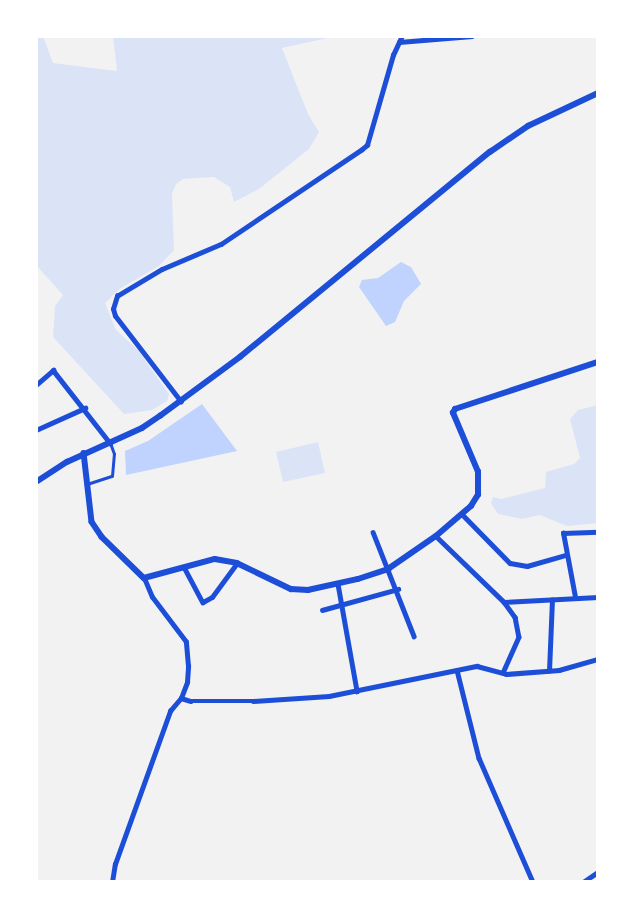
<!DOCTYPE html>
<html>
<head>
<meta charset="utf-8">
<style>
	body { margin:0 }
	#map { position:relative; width:634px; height:918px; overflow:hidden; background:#f2f2f2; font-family:"Archivo Narrow",sans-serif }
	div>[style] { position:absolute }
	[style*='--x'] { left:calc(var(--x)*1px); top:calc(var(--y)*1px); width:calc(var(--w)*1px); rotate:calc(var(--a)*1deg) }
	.green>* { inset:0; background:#dbe4f7 }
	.water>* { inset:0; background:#bfd3fe }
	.service>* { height:2.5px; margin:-1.25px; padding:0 1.25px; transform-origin:1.25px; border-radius:1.25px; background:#1d4ed8 }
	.minor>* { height:4.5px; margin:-2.25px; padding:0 2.25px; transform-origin:2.25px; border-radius:2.25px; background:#1d4ed8 }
	.tertiary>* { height:5.5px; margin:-2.75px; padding:0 2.75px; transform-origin:2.75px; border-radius:2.75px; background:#1d4ed8 }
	span { translate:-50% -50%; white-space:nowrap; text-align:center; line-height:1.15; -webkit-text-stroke:4px #fff; paint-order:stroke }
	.frame { position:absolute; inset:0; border:38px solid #fff; pointer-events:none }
</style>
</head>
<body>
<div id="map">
	<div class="green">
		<div style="clip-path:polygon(36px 36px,43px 36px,53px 63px,117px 71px,113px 36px,337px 36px,282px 48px,308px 114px,319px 132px,309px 149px,259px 189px,234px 202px,230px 187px,214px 177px,183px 179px,176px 184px,172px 194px,174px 250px,159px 266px,121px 288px,105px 303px,116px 330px,138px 350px,169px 394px,167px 401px,152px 410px,124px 414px,53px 337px,55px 306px,63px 295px,36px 265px)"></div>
		<div style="clip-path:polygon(598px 405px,598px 523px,567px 526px,540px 515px,522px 519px,498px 514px,491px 503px,493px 497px,501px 499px,545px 488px,546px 472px,574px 464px,580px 458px,570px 419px,578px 410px)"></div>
		<div style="clip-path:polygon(318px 442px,325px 473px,283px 482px,276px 452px)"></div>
	</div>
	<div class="water">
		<div style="clip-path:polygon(401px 262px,411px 267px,421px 284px,404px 301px,395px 322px,386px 326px,359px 287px,362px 280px,378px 278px)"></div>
		<div style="clip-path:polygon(202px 404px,237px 451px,126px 475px,125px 451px,148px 441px)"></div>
	</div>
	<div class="service">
		<div style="--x:87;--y:484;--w:26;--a:-18"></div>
		<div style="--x:112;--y:476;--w:22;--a:-85"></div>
		<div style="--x:114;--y:454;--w:12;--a:-110"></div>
	</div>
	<div class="minor">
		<div style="--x:399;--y:42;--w:73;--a:-4.7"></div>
		<div style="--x:36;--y:385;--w:23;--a:-41"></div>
		<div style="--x:53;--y:370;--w:93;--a:52"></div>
		<div style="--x:181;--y:402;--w:108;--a:-127.5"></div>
		<div style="--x:115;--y:316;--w:7;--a:-106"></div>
		<div style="--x:113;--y:309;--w:14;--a:-73"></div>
		<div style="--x:117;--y:296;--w:52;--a:-31"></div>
		<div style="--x:162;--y:269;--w:64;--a:-23"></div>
		<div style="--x:221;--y:244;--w:169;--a:-33.9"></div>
		<div style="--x:361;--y:150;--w:8;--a:-40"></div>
		<div style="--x:367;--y:145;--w:94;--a:-73.9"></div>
		<div style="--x:393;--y:55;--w:21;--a:-65"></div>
		<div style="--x:36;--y:430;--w:54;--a:-24.2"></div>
		<div style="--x:463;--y:515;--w:67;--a:45.6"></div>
		<div style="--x:510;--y:563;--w:17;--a:10"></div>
		<div style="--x:527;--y:566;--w:40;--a:-16"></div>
		<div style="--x:373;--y:532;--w:112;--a:68.5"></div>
		<div style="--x:436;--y:536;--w:95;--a:44.1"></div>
		<div style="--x:504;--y:602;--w:19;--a:54"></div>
		<div style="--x:515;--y:617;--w:20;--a:79"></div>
		<div style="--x:519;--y:637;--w:39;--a:114"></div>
		<div style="--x:184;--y:567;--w:40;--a:62"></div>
		<div style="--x:203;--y:602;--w:10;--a:-29"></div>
		<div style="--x:212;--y:597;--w:42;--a:-53.7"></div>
		<div style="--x:338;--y:584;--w:109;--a:79.9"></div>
		<div style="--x:575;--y:597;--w:65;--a:-100.6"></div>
		<div style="--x:563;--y:533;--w:35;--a:-2"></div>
		<div style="--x:504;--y:602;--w:94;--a:-3"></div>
		<div style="--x:322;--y:610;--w:79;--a:-15.4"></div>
		<div style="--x:457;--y:670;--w:91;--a:76"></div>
		<div style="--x:479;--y:758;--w:135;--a:66.5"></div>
		<div style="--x:549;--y:671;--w:71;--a:-87.6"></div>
		<div style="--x:181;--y:698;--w:10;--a:17"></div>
		<div style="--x:191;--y:701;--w:62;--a:0"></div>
		<div style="--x:253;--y:701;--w:76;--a:-3.8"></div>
		<div style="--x:329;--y:696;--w:151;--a:-11.5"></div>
		<div style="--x:477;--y:666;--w:30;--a:15"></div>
		<div style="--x:506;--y:674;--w:53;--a:-4.3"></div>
		<div style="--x:559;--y:670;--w:41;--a:-15.8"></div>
		<div style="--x:112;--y:882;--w:18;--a:-81"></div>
		<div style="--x:115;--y:864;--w:163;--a:-70.2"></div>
		<div style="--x:170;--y:711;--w:17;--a:-50"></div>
		<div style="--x:181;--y:698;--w:17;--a:-69"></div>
		<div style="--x:187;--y:682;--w:16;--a:-86"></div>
		<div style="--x:188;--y:666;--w:24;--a:-95"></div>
		<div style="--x:186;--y:642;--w:56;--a:-127.1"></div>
		<div style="--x:152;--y:597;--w:21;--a:-113"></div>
		<div style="--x:583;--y:882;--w:18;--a:-34"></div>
	</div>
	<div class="tertiary">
		<div style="--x:84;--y:453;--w:69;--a:83.4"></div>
		<div style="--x:92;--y:522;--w:18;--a:56"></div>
		<div style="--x:102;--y:537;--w:59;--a:44.3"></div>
		<div style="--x:144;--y:578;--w:73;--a:-15"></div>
		<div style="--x:215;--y:559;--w:22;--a:10"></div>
		<div style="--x:237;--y:563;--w:60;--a:25.7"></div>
		<div style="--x:291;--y:589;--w:17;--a:3"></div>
		<div style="--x:308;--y:590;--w:51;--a:-12.4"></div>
		<div style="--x:358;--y:579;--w:32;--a:-18"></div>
		<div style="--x:388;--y:569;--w:58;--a:-34.5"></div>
		<div style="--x:436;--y:536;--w:46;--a:-40.6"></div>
		<div style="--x:471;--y:506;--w:13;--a:-58"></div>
		<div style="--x:478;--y:495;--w:23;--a:-90"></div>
		<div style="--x:478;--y:472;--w:64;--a:-113"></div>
		<div style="--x:453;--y:413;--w:4;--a:-63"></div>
		<div style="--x:455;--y:409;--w:151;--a:-18.2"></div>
		<div style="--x:36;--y:482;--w:37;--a:-33"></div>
		<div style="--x:67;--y:462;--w:82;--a:-24.4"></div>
		<div style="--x:142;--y:428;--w:22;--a:-34"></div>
		<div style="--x:160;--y:416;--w:99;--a:-36.4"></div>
		<div style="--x:240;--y:357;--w:323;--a:-39.4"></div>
		<div style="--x:490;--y:152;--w:46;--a:-34.4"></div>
		<div style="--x:528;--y:126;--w:77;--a:-25.2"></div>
	</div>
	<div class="frame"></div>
</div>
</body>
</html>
